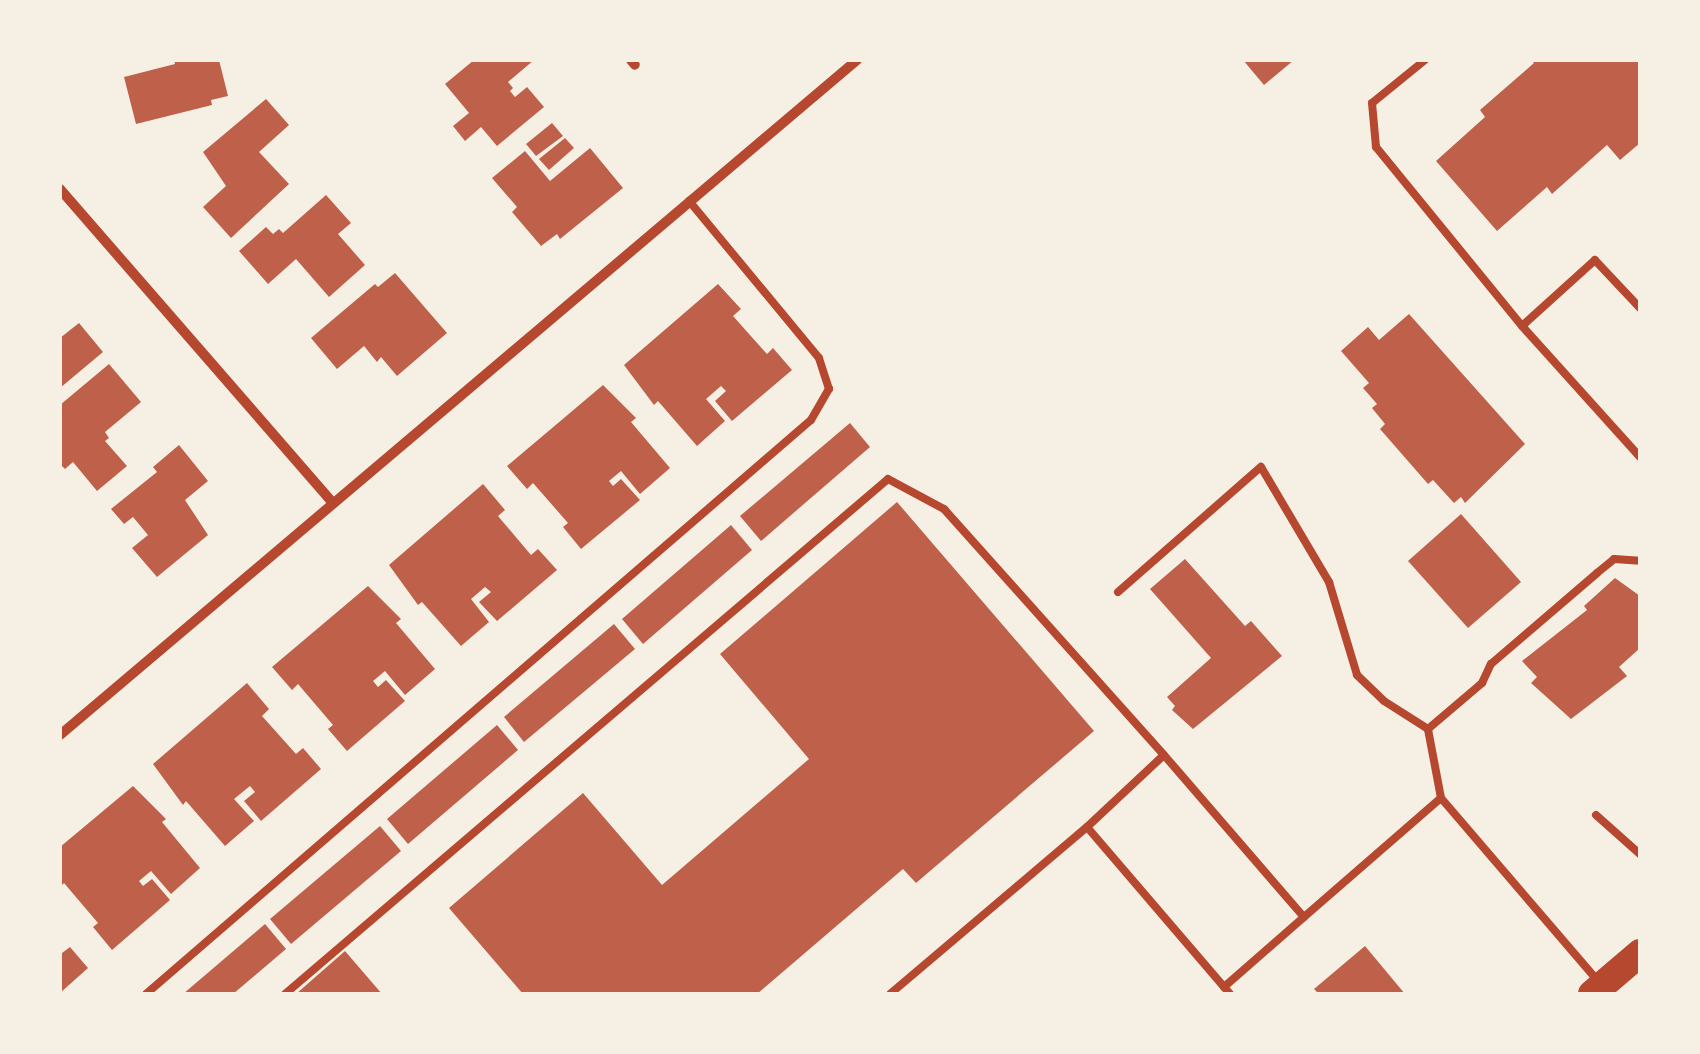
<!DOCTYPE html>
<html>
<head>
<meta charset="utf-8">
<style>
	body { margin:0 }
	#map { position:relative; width:1700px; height:1054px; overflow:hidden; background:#f6efe4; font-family:"Alegreya Sans",sans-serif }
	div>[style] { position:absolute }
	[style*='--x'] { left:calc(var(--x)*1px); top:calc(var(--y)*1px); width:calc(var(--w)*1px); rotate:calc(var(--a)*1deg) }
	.building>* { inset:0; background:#bf614a }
	.service>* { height:8px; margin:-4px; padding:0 4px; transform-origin:4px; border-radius:4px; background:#b5482f }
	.minor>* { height:10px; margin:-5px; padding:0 5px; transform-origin:5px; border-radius:5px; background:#b5482f }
	.trunk>* { height:28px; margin:-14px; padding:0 14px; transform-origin:14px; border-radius:14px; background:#b5482f }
	span { translate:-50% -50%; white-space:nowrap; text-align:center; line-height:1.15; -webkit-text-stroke:10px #f6efe4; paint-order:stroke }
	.frame { position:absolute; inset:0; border:62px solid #f6efe4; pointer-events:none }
</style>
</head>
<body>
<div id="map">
	<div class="building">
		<div style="clip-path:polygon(174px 60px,219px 60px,228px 96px,211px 100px,212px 105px,136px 124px,124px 77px,175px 64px)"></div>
		<div style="clip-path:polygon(474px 60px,534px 60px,508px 82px,513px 88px,510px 91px,515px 97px,527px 87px,544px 107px,497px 146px,481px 127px,465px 141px,453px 126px,469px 113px,445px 84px)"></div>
		<div style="clip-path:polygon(1243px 60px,1294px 60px,1264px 85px)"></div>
		<div style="clip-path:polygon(1531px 60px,1640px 60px,1640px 143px,1620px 160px,1607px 145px,1552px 194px,1547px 187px,1497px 231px,1436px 161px,1485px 117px,1480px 110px,1534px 63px)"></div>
		<div style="clip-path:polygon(266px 99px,289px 125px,259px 152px,289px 184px,231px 238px,203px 207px,226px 186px,203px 152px)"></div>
		<div style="clip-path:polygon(552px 123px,563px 136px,536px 156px,526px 144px)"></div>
		<div style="clip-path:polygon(565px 138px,574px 148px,549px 170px,539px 159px)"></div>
		<div style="clip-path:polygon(590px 148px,623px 188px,560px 239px,557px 234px,541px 246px,512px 212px,517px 207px,492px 178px,525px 151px,550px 181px)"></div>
		<div style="clip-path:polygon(326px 195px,351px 223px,338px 234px,365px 265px,329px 297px,296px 259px,268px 284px,239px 251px,266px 227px,273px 234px,279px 229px,283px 233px)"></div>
		<div style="clip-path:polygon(395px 273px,447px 333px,397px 376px,381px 357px,377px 362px,364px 346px,337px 369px,311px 338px,375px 284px,378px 287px)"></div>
		<div style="clip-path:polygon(718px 284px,741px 309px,733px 316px,767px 354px,773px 348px,792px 370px,732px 421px,715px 401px,726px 391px,721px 386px,706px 399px,725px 421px,697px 446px,658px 401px,654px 405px,624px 365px)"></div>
		<div style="clip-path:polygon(1409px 314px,1525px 444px,1465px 503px,1461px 497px,1454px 503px,1433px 480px,1428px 484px,1380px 429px,1385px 424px,1372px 408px,1377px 404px,1363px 388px,1369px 383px,1341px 351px,1368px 327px,1379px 340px)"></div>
		<div style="clip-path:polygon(79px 323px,103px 352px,60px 388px,60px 338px)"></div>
		<div style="clip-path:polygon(109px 364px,141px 402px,105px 432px,109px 438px,105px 441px,127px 466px,97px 491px,73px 462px,65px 469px,60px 464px,60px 405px)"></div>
		<div style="clip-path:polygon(603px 385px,636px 418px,631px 422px,670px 468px,640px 494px,621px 471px,609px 481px,613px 486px,621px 479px,640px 500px,581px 549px,563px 527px,568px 523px,533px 483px,527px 489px,507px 466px)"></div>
		<div style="clip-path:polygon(850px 423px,870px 447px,761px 541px,740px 516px)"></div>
		<div style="clip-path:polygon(179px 445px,208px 481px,185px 500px,208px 535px,157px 577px,132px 548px,148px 535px,133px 517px,124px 524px,111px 509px,157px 472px,153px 467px)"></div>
		<div style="clip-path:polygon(483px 484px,505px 510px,498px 516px,531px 555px,538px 549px,557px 570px,497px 621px,479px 602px,491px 592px,485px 587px,471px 599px,489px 622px,461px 646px,422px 602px,418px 605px,389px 565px)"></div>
		<div style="clip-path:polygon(897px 502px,1094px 731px,916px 883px,903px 869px,757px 994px,523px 994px,449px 908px,583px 793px,662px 885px,809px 759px,720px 654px)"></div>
		<div style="clip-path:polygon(1461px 514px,1521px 582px,1468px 628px,1408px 561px)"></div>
		<div style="clip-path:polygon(731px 525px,752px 550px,643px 644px,622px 619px)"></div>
		<div style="clip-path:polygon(1185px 559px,1245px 626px,1251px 621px,1282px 656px,1193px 729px,1172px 710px,1175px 706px,1167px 697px,1211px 658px,1150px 589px)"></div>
		<div style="clip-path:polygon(1615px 578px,1640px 596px,1640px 648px,1619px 667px,1627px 676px,1571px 719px,1531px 683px,1537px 677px,1522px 661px,1587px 610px,1584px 606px)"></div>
		<div style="clip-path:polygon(368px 586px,401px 619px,396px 623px,435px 669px,405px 695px,385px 671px,373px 681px,378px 687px,386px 680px,405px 701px,347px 751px,328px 729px,333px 725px,298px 684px,292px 690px,272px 667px)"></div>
		<div style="clip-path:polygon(614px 624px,635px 649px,524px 742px,504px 717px)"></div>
		<div style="clip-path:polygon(247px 683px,269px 709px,262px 716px,296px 754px,303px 748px,321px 769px,261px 821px,244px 801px,255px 792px,250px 786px,234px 799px,254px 821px,225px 846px,186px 801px,183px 805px,153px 764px)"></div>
		<div style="clip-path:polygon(497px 725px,518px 750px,408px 844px,387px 819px)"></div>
		<div style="clip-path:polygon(133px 786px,166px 819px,162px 822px,200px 868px,171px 894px,151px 871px,139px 881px,143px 886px,152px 879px,170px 900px,112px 950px,93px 927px,98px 923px,64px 883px,60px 887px,60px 847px)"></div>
		<div style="clip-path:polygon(380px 826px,401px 851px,291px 944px,270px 919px)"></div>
		<div style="clip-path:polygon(265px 924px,286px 949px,233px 994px,183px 994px)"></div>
		<div style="clip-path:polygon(1365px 946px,1405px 994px,1319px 994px,1314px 989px)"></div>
		<div style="clip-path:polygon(70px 947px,88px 968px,60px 993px,60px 950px,62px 953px)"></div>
		<div style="clip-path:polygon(345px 951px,382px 994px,296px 994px)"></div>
	</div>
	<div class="service">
		<div style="--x:1425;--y:60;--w:68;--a:140.9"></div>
		<div style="--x:1372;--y:103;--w:44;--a:84.8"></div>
		<div style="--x:1376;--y:147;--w:231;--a:50.8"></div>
		<div style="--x:1640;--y:308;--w:66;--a:-133.2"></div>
		<div style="--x:1595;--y:260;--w:98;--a:137.9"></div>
		<div style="--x:1522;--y:326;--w:176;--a:48"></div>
		<div style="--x:1118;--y:592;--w:190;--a:-41.2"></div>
		<div style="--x:1261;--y:467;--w:134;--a:59.4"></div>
		<div style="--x:1329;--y:582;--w:97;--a:73.2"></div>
		<div style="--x:1357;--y:675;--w:37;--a:44"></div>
		<div style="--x:1384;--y:701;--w:52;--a:32.5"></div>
		<div style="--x:1441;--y:798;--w:70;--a:-100.7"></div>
		<div style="--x:1428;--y:729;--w:71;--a:-40.4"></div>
		<div style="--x:1482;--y:683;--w:21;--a:-65"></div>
		<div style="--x:1491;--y:664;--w:140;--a:-40.6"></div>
		<div style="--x:1597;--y:573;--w:22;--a:-39"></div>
		<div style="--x:1614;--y:559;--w:26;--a:4"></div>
		<div style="--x:1596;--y:815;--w:59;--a:41.6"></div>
		<div style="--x:1087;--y:827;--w:105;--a:-43.1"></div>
		<div style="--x:1164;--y:755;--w:214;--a:49.2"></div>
		<div style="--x:1304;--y:917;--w:181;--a:-41"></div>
		<div style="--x:1441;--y:798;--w:240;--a:49.4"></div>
		<div style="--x:1224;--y:987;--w:106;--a:-41.2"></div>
		<div style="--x:146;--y:994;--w:878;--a:-40.8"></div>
		<div style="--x:811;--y:420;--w:36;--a:-60"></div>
		<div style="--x:829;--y:389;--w:33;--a:-108"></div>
		<div style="--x:819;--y:358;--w:204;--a:-129.6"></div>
		<div style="--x:285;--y:994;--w:793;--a:-40.5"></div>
		<div style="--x:888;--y:479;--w:64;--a:28.2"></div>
		<div style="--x:944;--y:509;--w:330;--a:48.2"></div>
		<div style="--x:890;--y:994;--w:258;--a:-40.3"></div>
		<div style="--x:1087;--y:827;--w:220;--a:49.4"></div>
	</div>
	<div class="minor">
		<div style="--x:631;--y:60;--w:6;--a:51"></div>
		<div style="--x:60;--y:189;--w:413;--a:49"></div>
		<div style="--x:60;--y:735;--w:1044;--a:-40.26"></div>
	</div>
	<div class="trunk">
		<div style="--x:1592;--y:994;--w:63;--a:-40.5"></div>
	</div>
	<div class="frame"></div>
</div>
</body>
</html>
